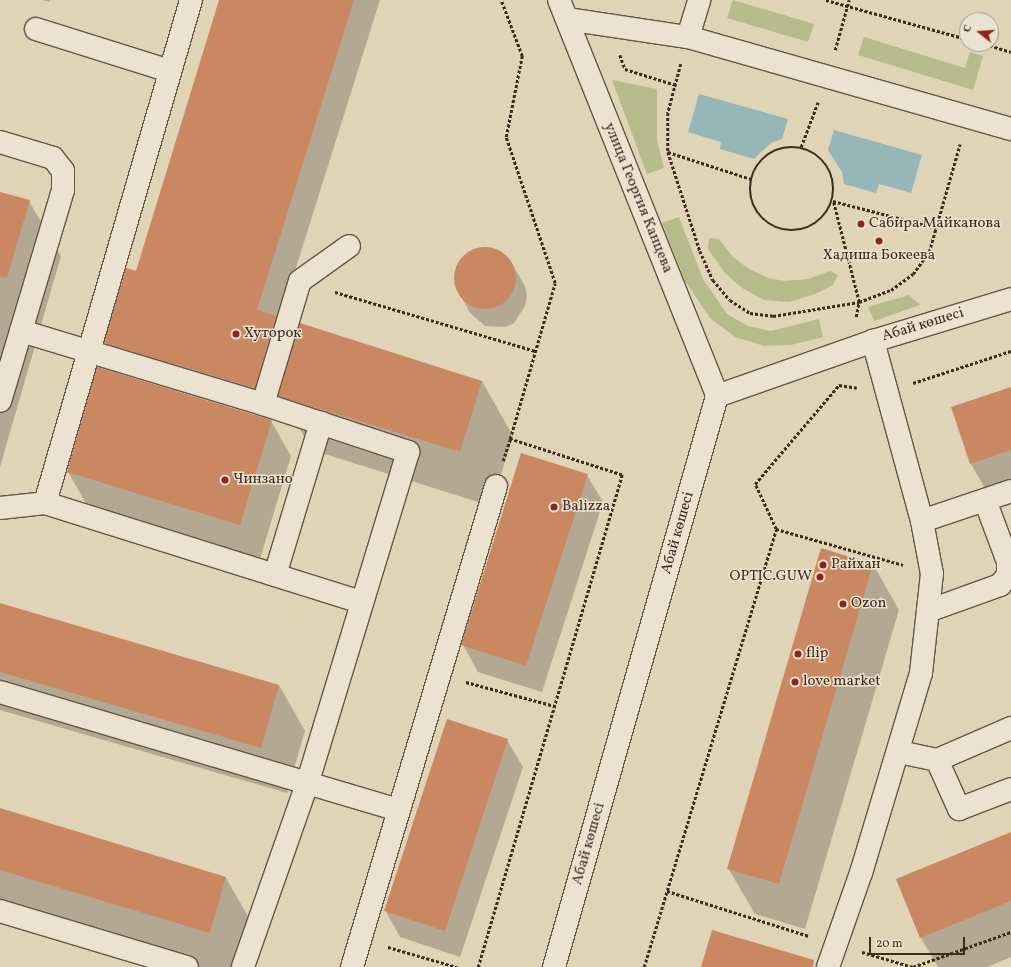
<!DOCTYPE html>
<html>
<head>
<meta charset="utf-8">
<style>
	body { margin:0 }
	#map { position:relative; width:1011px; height:967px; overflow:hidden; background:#e0d4b7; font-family:Vollkorn,serif }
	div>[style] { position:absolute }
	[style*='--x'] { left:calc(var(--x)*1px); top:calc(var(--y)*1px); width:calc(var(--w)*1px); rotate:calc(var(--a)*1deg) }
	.green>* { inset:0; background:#b7bb8b }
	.water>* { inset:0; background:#97b6b7 }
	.shadow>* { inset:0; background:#0003 }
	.building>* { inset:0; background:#ca8862 }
	.round { border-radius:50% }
	.path>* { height:2.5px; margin-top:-1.25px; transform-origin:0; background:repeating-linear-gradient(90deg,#3f2b1d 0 3px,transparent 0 5px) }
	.path>.ring { margin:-1.25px; padding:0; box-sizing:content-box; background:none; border:2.5px solid #3f2b1d; border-radius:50% }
	.roads { filter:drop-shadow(1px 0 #675544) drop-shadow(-1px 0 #675544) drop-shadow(0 1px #675544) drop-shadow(0 -1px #675544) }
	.minor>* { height:22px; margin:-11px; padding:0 11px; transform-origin:11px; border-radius:11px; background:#ebe3d0 }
	.dots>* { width:11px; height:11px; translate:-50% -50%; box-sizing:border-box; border:2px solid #ebe3d0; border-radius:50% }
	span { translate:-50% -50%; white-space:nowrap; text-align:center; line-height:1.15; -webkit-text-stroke:3px #ebe3d0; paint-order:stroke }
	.street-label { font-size:15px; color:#3f2b1d }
	.poi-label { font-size:15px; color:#3f2b1d }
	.left { translate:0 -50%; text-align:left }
	.right { translate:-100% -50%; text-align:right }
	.north { position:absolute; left:959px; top:12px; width:40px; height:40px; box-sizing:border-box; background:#ebe3d0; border:1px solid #a69988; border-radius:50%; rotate:287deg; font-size:11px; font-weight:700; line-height:16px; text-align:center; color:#3f2b1d }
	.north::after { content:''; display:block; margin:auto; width:14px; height:18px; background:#8f2418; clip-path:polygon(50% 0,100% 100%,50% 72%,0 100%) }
	.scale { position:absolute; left:869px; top:937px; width:96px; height:18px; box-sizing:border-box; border:2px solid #3f2b1d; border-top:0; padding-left:5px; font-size:12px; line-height:14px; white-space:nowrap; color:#3f2b1d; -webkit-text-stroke:3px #ebe3d0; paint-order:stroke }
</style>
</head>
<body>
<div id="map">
	<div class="green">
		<div style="clip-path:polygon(733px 0,814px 24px,808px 42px,727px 18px)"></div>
		<div style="clip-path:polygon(864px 37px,965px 68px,970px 52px,983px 56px,973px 90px,858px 55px)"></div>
		<div style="clip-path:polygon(612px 80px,657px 89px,657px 140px,664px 168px,647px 174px)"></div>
		<div style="clip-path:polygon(679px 217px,703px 279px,727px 314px,748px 326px,771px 331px,819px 319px,823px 337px,791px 345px,764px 346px,735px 337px,710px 318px,685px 281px,662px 223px)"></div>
		<div style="clip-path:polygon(709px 238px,719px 239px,733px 257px,749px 269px,768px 278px,785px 281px,808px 279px,830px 271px,838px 275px,833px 285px,815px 294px,789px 302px,764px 300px,742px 288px,725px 273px,708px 249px)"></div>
		<div style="clip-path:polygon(909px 295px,920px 305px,874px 321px,868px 307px)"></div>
	</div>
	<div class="water">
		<div style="clip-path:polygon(699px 94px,788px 119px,782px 139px,771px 143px,754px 159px,720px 149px,721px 142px,688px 132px)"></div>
		<div style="clip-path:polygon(834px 130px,922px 155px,911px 193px,879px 184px,876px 193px,844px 184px,842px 172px,828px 150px)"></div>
	</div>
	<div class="shadow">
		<div style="clip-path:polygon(42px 0,50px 0,49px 2px)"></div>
		<div style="clip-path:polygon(220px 0,380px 0,279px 322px,293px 346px,271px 417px,122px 372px,106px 343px,136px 272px)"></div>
		<div style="clip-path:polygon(0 193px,29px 201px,61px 256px,0 467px)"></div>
		<div style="clip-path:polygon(491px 248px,501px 252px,514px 267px,525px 286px,527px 296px,525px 306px,514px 323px,505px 327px,485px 326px,470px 313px,455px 285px,458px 265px,471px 251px)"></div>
		<div style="clip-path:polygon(482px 381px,513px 436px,491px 506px,312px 450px,280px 395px)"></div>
		<div style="clip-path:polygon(1011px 388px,1011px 504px,997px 509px,971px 464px)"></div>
		<div style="clip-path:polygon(271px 421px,291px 456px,260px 559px,88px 507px,68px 472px)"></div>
		<div style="clip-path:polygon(587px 475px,603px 502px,542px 692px,478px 672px,463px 645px)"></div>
		<div style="clip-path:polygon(873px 564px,899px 610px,805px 929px,755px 914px,728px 868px)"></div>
		<div style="clip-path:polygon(0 604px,279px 685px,305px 731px,287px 793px,0 710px)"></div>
		<div style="clip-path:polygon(507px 740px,523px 767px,460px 957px,400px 937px,385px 910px)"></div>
		<div style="clip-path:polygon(0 809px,226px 878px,252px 923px,239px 967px,198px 967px,0 907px)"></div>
		<div style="clip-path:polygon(1011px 833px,1011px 957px,987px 967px,938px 967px,921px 938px,898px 880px)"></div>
	</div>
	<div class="building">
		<div style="clip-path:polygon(219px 0,354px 0,257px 310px,276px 316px,255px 388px,104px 343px,126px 268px,136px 271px)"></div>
		<div style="clip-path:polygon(0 192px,30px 200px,7px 278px,0 277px)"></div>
		<div class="round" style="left:454px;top:247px;width:62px;height:62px"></div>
		<div style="clip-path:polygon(300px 323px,482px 381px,460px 452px,278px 396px)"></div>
		<div style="clip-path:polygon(97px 367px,272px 420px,240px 525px,67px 472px)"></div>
		<div style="clip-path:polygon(1011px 387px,1011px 450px,970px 464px,951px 407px)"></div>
		<div style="clip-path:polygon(521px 453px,588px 474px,526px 666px,461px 645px)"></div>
		<div style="clip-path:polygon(821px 548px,873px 564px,779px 884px,727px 869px)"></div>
		<div style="clip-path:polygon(0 603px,279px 685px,261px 748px,0 672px)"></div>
		<div style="clip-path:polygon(447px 719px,508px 739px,445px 931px,384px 911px)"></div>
		<div style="clip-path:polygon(0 808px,226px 877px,210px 933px,0 870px)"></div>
		<div style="clip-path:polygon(1011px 832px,1011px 901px,920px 938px,896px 879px)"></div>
		<div style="clip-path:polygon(712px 930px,814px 960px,813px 967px,701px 967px)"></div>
	</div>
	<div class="path">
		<div style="--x:826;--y:0;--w:146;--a:15.5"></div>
		<div style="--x:985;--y:44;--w:27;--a:17"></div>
		<div style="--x:835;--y:50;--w:52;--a:-74.4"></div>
		<div style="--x:620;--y:55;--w:15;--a:70"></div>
		<div style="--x:625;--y:69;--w:53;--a:17.4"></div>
		<div style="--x:681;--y:64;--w:51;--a:104.9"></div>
		<div style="--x:668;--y:113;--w:39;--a:90"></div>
		<div style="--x:668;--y:152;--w:104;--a:72.1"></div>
		<div style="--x:700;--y:251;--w:32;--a:66"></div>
		<div style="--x:713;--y:280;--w:26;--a:50"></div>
		<div style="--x:730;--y:300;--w:24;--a:33"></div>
		<div style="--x:750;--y:313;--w:23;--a:7"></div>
		<div style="--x:773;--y:316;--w:87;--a:-9.2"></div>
		<div style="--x:859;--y:302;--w:34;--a:-21"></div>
		<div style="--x:891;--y:290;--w:27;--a:-36"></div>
		<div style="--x:913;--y:274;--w:27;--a:-54"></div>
		<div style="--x:929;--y:252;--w:112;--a:-74"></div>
		<div class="ring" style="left:750px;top:147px;width:81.5px;height:81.5px"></div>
		<div style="--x:801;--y:147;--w:48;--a:-69.3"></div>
		<div style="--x:668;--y:152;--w:87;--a:18"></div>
		<div style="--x:335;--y:292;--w:209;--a:16.4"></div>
		<div style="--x:856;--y:317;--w:15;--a:-79"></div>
		<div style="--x:859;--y:302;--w:104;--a:-104.4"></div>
		<div style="--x:833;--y:201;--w:107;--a:14.6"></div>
		<div style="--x:913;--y:383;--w:103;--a:-18.1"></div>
		<div style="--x:503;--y:461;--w:23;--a:-72"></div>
		<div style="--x:776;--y:529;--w:132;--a:15.8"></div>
		<div style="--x:466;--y:682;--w:92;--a:15.1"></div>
		<div style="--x:667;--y:891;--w:149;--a:17.6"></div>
		<div style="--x:388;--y:947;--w:72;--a:16.2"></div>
		<div style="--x:862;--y:952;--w:53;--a:16.4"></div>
		<div style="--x:913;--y:967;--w:104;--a:-19.7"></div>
		<div style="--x:478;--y:967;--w:513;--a:-73.69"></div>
		<div style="--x:622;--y:475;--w:118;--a:-162.2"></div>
		<div style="--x:510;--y:439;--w:162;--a:-73.9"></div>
		<div style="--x:555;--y:283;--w:154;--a:-108.6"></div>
		<div style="--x:506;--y:137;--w:83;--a:-78.8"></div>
		<div style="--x:522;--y:56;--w:60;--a:-110.6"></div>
		<div style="--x:644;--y:967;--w:457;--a:-73.2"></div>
		<div style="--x:776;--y:529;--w:50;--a:-115"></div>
		<div style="--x:755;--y:484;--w:130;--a:-49.7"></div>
		<div style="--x:839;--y:385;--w:18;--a:9"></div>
	</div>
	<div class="roads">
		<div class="minor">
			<div style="--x:559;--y:0;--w:426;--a:68.2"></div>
			<div style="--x:567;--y:19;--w:122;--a:8.5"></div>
			<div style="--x:688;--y:37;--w:336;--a:15.9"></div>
			<div style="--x:36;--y:29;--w:140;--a:17.4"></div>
			<div style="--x:688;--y:37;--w:39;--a:-73"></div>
			<div style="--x:0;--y:142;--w:55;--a:16.8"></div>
			<div style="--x:53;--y:158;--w:16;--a:52"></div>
			<div style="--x:63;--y:171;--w:19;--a:90"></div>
			<div style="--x:63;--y:190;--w:220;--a:106.6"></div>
			<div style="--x:21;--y:331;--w:253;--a:16.8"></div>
			<div style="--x:263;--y:404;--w:153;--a:18.3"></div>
			<div style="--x:408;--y:452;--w:347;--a:106.9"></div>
			<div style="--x:307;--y:784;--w:194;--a:109.3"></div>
			<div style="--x:717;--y:396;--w:165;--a:-19.4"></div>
			<div style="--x:873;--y:341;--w:144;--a:-16.9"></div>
			<div style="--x:263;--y:404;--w:128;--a:-73.3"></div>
			<div style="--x:300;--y:281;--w:60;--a:-35.5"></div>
			<div style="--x:45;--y:503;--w:524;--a:-73.81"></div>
			<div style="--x:0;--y:508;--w:45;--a:-6.3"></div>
			<div style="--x:45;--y:503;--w:331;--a:17.4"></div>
			<div style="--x:922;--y:521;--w:94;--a:-18.6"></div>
			<div style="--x:275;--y:575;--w:159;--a:-73.2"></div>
			<div style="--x:928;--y:611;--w:77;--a:-19.9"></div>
			<div style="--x:1000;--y:585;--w:13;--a:-51"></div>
			<div style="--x:1008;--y:575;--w:13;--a:-90"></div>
			<div style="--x:1008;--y:562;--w:66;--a:-110.4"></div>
			<div style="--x:0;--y:692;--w:416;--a:16.5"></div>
			<div style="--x:899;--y:752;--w:39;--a:12"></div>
			<div style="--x:937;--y:760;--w:81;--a:-23.4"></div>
			<div style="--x:937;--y:760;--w:54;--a:65.8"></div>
			<div style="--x:959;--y:809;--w:56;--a:-21"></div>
			<div style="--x:0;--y:911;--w:195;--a:16.7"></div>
			<div style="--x:352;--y:967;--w:502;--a:-73.33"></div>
			<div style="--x:554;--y:967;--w:594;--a:-74.07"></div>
			<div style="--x:828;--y:967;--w:100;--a:-70.7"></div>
			<div style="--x:861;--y:873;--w:209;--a:-73.3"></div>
			<div style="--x:921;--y:673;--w:100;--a:-83.7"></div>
			<div style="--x:932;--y:574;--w:54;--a:-100.7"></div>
			<div style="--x:922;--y:521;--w:187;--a:-105.2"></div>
		</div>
	</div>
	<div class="dots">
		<div style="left:861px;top:224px;background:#8f2418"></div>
		<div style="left:879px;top:241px;background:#8f2418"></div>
		<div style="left:236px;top:334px;background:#8f2418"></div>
		<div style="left:225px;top:480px;background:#8f2418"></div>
		<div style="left:554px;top:507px;background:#8f2418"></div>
		<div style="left:823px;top:565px;background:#8f2418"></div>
		<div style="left:820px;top:577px;background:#8f2418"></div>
		<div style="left:843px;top:604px;background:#8f2418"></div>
		<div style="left:798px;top:654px;background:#8f2418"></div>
		<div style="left:795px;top:682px;background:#8f2418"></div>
	</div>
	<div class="street-label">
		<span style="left:638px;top:198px;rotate:68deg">улица Георгия Канцева</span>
		<span style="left:923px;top:325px;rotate:-17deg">Абай көшесі</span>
		<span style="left:678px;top:533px;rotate:-74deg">Абай көшесі</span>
		<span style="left:589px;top:844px;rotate:-74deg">Абай көшесі</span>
	</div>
	<div class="poi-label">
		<span class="left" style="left:869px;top:224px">Сабира Майканова</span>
		<span style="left:879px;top:256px">Хадиша Бокеева</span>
		<span class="left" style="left:244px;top:334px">Хуторок</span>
		<span class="left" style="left:233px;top:480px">Чинзано</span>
		<span class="left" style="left:562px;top:507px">Balizza</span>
		<span class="left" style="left:831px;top:565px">Райхан</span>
		<span class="right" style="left:812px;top:577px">OPTIC.GUW</span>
		<span class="left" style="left:851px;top:604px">Ozon</span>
		<span class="left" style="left:806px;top:654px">flip</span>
		<span class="left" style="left:803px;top:682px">love market</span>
	</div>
	<div class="north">С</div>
	<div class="scale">20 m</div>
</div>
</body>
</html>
